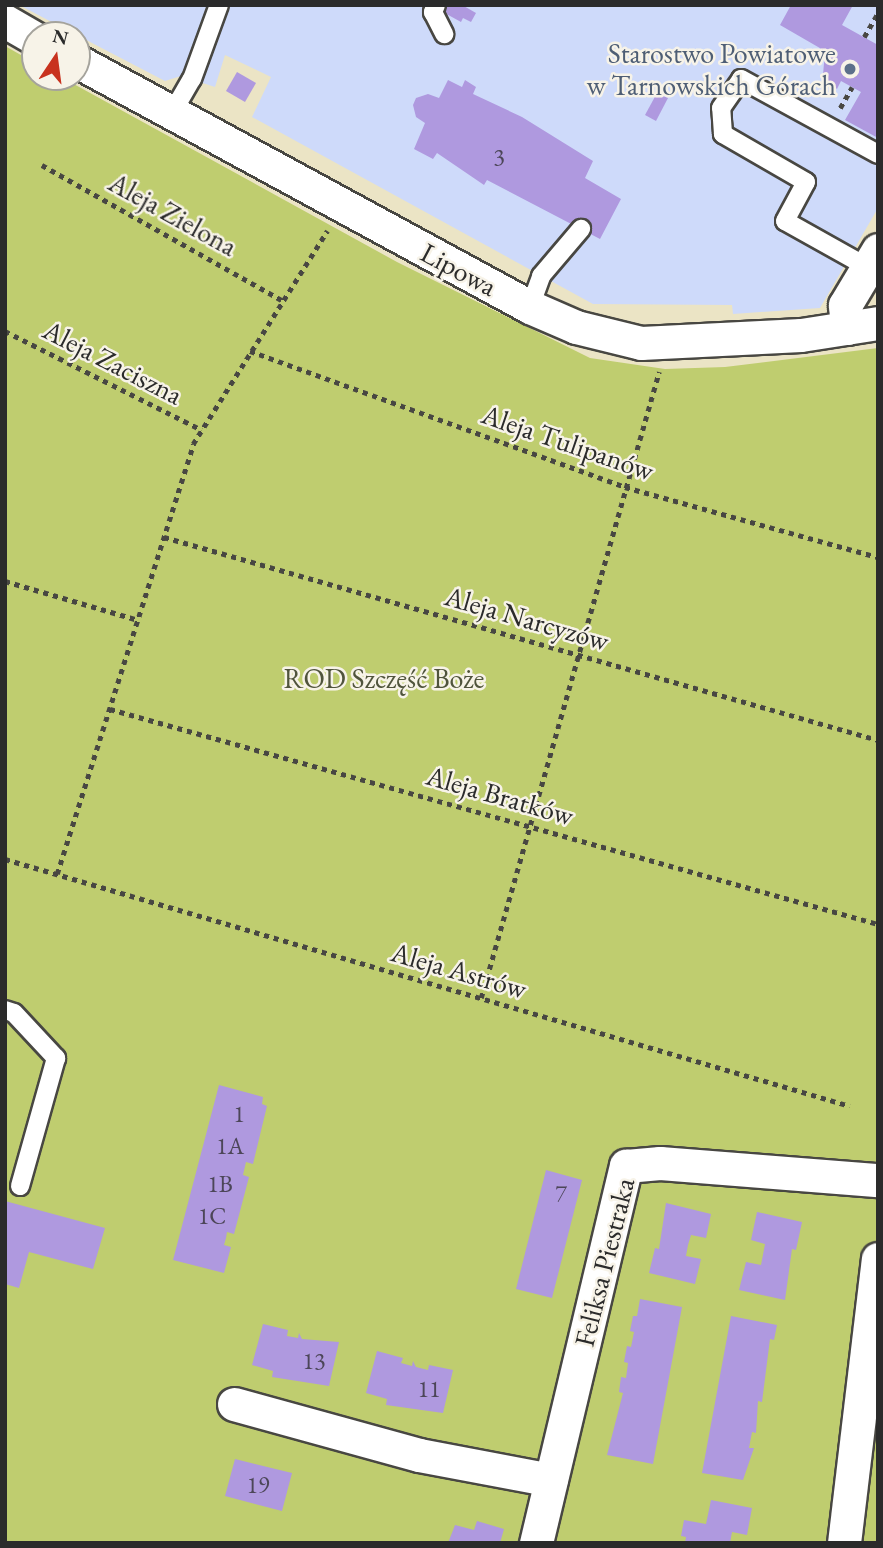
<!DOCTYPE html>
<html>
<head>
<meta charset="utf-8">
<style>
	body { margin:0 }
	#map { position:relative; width:883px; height:1548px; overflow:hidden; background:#ebe4c5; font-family:"EB Garamond",serif }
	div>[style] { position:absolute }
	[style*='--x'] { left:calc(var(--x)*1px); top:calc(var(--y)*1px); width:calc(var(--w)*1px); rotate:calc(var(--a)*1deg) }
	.built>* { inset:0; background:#cedafa }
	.green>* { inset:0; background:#bfcd6f }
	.building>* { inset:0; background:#af99df }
	.path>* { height:4.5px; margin-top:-2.25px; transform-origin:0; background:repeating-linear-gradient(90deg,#484742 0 5px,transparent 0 10px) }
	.roads { filter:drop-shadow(2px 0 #484742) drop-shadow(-2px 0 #484742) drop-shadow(0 2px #484742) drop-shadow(0 -2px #484742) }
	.service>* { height:18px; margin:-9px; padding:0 9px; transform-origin:9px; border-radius:9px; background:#fff }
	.minor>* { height:33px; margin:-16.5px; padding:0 16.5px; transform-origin:16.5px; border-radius:16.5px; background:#fff }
	.dots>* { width:19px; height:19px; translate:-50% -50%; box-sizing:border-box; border:4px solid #f7f3e8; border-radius:50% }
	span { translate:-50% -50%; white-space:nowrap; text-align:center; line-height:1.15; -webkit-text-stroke:5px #f7f3e8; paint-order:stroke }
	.number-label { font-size:24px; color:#4c4658 }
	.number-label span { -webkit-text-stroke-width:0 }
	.service-label { font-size:28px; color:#4e5e75 }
	.right { translate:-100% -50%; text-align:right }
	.street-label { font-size:28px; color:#2b2b2b }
	.park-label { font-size:28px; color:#50543c }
	.frame { position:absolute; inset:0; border:7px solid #2b2b2b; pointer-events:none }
	.north { position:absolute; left:21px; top:21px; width:70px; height:70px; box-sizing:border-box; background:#f7f3e8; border:2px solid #a5a39c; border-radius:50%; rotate:13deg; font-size:19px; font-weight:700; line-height:28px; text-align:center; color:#2b2b2b }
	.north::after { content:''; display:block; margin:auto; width:24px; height:32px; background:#c8321e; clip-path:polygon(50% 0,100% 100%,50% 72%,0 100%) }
</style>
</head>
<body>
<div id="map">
	<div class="built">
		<div style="clip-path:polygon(19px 5px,878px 5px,878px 208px,820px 308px,733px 314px,732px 305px,593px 304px,252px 117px,271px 77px,225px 55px,215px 87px,181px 76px,165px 81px)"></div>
	</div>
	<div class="green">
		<div style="clip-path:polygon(5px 46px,35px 63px,35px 77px,61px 77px,397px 262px,590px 358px,665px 369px,725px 367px,878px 348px,878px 1543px,5px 1543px)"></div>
	</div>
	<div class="building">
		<div style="clip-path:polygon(445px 5px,462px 5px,476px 13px,471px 22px,463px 18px,461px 22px,441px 11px)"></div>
		<div style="clip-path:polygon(791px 5px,853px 5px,842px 25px,878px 45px,878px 138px,845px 120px,861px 92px,841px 81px,837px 89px,823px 75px,825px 51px,780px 25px)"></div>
		<div style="clip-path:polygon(237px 72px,256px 83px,245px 102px,226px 91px)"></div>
		<div style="clip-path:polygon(448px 80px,462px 87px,465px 80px,476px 87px,473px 94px,522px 117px,593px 161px,585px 178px,621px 199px,600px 239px,487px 180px,484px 185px,437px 153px,433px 159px,414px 149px,425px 123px,416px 117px,413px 105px,416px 98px,428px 94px,439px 98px)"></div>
		<div style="clip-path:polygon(657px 93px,668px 98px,656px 121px,645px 115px)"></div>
		<div style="clip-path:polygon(219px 1085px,263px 1097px,262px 1104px,267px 1106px,253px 1164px,246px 1162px,243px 1175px,249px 1177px,234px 1234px,227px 1232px,226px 1238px,224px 1245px,231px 1247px,224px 1273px,173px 1260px)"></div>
		<div style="clip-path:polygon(546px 1170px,582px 1180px,552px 1298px,516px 1289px)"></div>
		<div style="clip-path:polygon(5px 1201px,105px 1228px,93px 1269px,29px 1252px,19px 1288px,5px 1284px)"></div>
		<div style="clip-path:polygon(666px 1203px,711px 1214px,706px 1238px,691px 1235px,688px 1245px,686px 1256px,701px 1259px,695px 1284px,649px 1273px,655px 1248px,659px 1249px)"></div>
		<div style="clip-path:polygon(757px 1212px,802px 1222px,796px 1250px,792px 1249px,785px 1300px,739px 1290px,746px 1262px,761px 1265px,765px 1244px,751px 1240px)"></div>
		<div style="clip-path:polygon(640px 1299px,682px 1307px,653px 1464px,607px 1455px,623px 1393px,619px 1392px,621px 1377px,626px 1378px,628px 1363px,624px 1362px,627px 1346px,631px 1347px,634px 1332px,630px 1331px,633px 1316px,637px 1316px)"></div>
		<div style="clip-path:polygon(731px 1316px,777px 1325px,774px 1340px,770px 1339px,762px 1402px,758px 1401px,756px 1433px,752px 1432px,749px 1448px,754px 1448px,743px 1480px,702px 1473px)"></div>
		<div style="clip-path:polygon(263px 1324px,288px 1330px,287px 1336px,298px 1338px,299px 1333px,302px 1339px,339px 1342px,329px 1386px,272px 1377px,273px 1371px,252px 1365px)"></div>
		<div style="clip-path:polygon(377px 1351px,403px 1358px,401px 1363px,412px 1366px,413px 1361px,416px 1367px,428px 1370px,429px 1365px,453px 1370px,443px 1413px,386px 1405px,387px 1399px,366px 1393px)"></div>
		<div style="clip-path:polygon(235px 1459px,292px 1473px,282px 1511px,225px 1496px)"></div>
		<div style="clip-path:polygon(711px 1500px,752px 1508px,747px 1535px,732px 1532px,730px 1543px,685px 1543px,686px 1537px,681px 1536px,684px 1520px,706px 1524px)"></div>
		<div style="clip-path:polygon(477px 1521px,504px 1529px,500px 1543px,448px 1543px,455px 1525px,474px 1530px)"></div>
	</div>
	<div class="path">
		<div style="--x:864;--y:37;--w:28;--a:-60"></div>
		<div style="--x:840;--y:108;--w:24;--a:-60"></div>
		<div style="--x:42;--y:165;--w:275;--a:29.4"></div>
		<div style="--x:5;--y:331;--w:220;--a:26.7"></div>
		<div style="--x:250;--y:351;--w:399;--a:19.9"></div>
		<div style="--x:625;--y:487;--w:263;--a:15.5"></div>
		<div style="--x:164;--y:537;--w:742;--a:15.87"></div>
		<div style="--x:5;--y:581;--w:139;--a:16.3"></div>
		<div style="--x:110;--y:709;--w:798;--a:15.64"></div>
		<div style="--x:5;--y:859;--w:880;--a:16.29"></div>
		<div style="--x:57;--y:874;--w:451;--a:-72.4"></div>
		<div style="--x:193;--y:444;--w:252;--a:-57.8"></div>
		<div style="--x:481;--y:998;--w:651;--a:-74.13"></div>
	</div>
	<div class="roads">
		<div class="service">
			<div style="--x:436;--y:5;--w:8;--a:113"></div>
			<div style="--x:433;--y:12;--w:25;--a:63"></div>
			<div style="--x:172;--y:113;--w:39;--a:-60"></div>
			<div style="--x:192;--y:79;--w:79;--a:-70"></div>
			<div style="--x:869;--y:268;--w:96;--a:-150.8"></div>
			<div style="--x:785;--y:221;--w:44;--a:-61.7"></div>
			<div style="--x:806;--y:182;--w:96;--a:-150"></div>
			<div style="--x:723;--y:134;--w:26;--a:-94"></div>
			<div style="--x:721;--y:108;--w:35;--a:-55"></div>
			<div style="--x:741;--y:79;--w:156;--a:28.7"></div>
			<div style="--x:530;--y:307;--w:33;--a:-70"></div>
			<div style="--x:541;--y:276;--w:62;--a:-49.6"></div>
			<div style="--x:5;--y:1010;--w:9;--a:18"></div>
			<div style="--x:14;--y:1013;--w:62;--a:47"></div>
			<div style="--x:56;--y:1058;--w:133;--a:105.7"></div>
		</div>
		<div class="minor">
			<div style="--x:5;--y:21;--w:34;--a:30"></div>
			<div style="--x:77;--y:61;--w:515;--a:28.5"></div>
			<div style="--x:530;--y:307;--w:50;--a:23.5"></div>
			<div style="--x:576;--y:327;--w:67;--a:13.8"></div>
			<div style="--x:641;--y:343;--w:160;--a:-2.9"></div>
			<div style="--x:801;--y:335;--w:78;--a:-8.9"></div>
			<div style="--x:847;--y:328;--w:23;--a:-95"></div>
			<div style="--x:845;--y:305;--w:64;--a:-59"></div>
			<div style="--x:234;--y:1404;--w:192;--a:15.4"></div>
			<div style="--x:419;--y:1455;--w:134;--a:10.7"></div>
			<div style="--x:536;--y:1543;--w:388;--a:-76.6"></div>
			<div style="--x:626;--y:1166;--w:34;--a:-5"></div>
			<div style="--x:660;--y:1163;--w:219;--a:4.5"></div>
			<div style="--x:844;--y:1543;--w:286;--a:-83.2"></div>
		</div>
	</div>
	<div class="dots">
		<div style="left:850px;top:69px;background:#5c6f8a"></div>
	</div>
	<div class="number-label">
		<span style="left:499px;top:157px">3</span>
		<span style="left:239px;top:1114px">1</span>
		<span style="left:230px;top:1146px">1A</span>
		<span style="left:220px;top:1184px">1B</span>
		<span style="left:561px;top:1194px">7</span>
		<span style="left:212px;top:1216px">1C</span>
		<span style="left:314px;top:1361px">13</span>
		<span style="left:429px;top:1389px">11</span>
		<span style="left:258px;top:1485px">19</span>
	</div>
	<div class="service-label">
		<span class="right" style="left:836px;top:69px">Starostwo Powiatowe<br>w Tarnowskich Górach</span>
	</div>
	<div class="street-label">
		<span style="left:173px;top:214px;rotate:29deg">Aleja Zielona</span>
		<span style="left:459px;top:269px;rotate:28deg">Lipowa</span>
		<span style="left:113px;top:362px;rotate:27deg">Aleja Zaciszna</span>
		<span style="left:568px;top:442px;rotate:19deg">Aleja Tulipanów</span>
		<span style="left:527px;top:618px;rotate:16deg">Aleja Narcyzów</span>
		<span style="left:500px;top:795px;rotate:16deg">Aleja Bratków</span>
		<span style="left:459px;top:970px;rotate:16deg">Aleja Astrów</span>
		<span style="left:604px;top:1262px;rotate:-76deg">Feliksa Piestraka</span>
	</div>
	<div class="park-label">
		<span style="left:384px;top:678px">ROD Szczęść Boże</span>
	</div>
	<div class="frame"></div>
	<div class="north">N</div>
</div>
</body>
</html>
